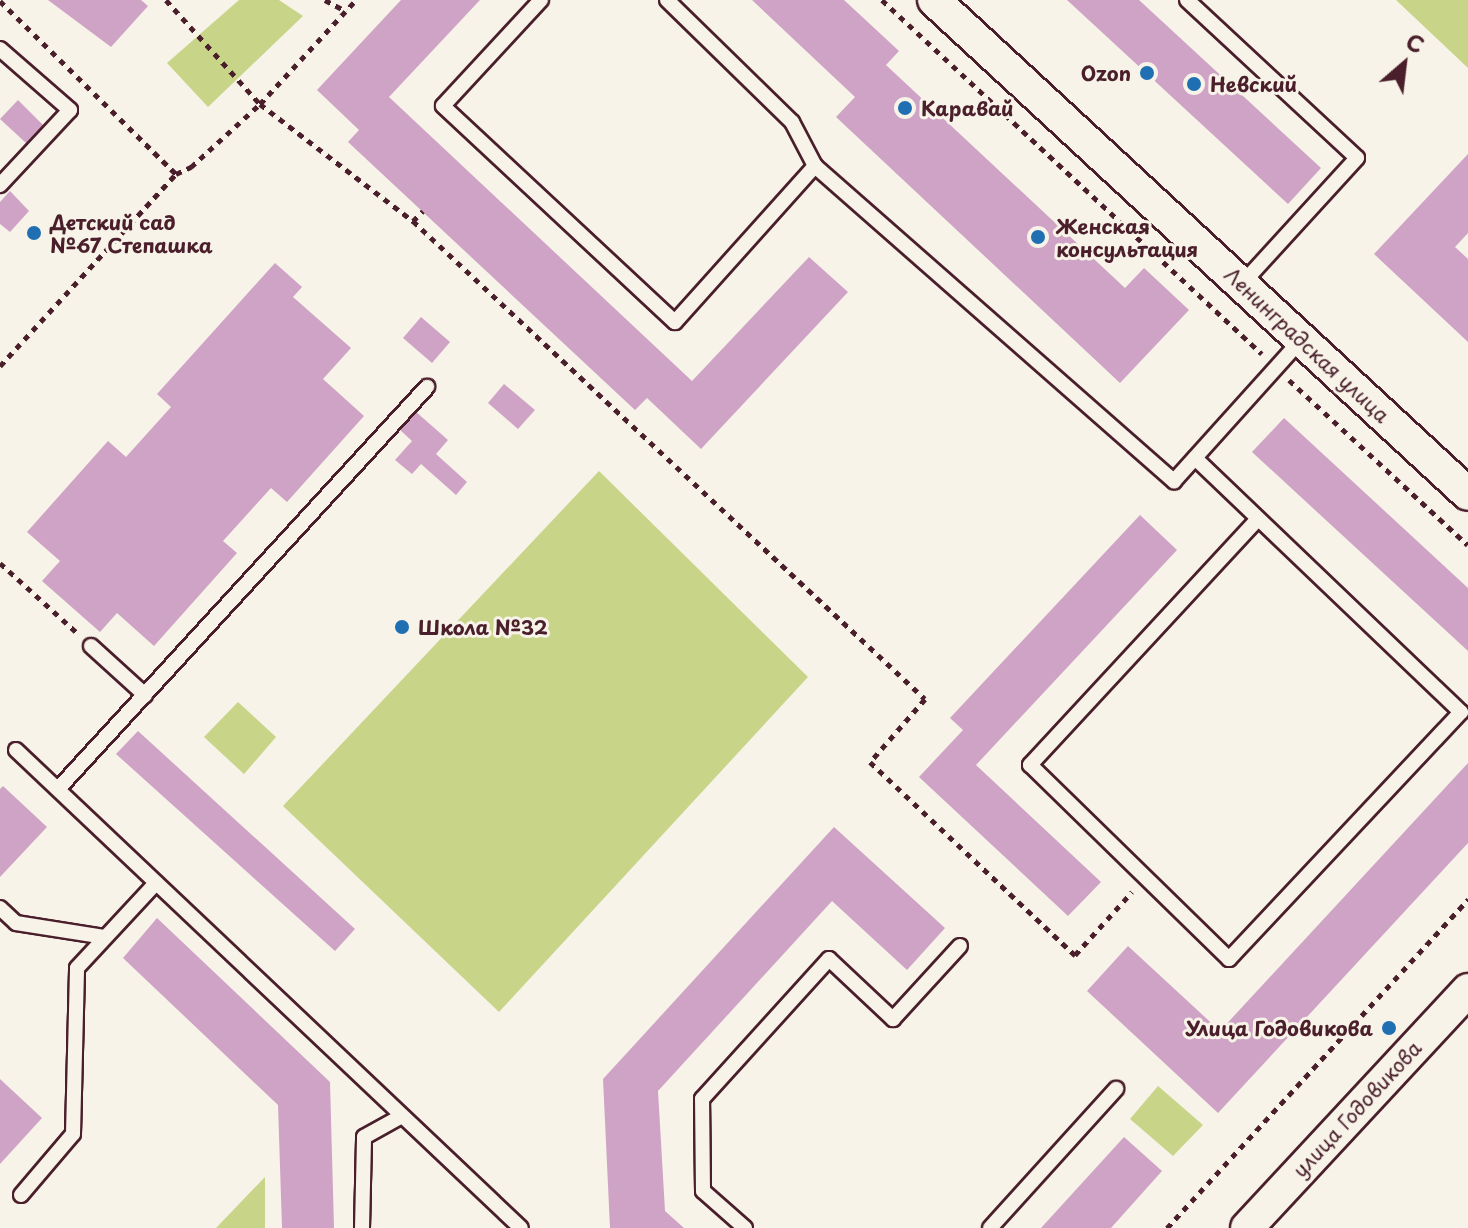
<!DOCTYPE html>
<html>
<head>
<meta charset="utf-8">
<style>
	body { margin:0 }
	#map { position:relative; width:1468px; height:1228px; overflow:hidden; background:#f7f3e8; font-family:"Playpen Sans",sans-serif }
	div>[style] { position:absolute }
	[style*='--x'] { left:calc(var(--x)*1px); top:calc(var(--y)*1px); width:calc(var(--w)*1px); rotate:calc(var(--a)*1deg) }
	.green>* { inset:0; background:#c8d487 }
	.building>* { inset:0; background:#cfa3c5 }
	.path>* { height:5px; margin-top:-2.5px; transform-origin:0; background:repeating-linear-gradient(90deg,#4a1f2b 0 6px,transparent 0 12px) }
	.roads { filter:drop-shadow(2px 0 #4a1f2b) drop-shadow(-2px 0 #4a1f2b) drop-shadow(0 2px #4a1f2b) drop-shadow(0 -2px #4a1f2b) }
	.service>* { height:14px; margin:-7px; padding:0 7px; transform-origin:7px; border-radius:7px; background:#f7f3e8 }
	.tertiary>* { height:32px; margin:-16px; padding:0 16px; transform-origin:16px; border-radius:16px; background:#f7f3e8 }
	.dots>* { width:22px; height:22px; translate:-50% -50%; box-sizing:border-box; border:4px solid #f7f3e8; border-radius:50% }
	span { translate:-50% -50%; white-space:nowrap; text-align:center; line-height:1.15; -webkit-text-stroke:6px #f7f3e8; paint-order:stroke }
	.poi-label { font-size:20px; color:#4a1f2b; font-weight:700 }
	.right { translate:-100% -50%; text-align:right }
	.left { translate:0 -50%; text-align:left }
	.street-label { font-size:20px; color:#4a1f2b }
	.north { position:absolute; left:1364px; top:24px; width:80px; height:80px; -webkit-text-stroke:6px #f7f3e8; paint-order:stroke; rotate:28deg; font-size:22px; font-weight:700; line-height:32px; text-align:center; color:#4a1f2b }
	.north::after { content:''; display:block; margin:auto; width:28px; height:36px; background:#4a1f2b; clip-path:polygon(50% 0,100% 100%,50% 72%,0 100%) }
</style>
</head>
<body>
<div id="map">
	<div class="green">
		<div style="clip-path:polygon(239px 0,279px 0,303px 16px,208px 107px,167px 63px)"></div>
		<div style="clip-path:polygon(1396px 0,1468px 0,1468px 68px)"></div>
		<div style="clip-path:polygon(599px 471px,808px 677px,499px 1012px,283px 806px)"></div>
		<div style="clip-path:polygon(238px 702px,276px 737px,244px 774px,204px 737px)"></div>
		<div style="clip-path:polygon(1158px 1086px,1203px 1125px,1173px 1156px,1130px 1119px)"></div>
		<div style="clip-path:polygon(265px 1177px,265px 1228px,216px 1228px)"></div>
	</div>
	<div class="building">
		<div style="clip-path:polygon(48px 0,141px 0,148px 6px,111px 47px)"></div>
		<div style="clip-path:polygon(401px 0,480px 0,389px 97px,692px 381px,809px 257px,848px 292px,701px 449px,647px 398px,635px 410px,348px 142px,359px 130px,317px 90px)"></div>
		<div style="clip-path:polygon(752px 0,844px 0,899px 51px,886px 65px,1125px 288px,1144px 268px,1189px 310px,1120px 383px,836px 117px,855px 97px)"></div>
		<div style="clip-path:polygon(1067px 0,1139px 0,1321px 168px,1288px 204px)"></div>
		<div style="clip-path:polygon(18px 100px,43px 125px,26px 143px,0 119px)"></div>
		<div style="clip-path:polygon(1468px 154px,1468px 233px,1455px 247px,1468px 259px,1468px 342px,1374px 254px)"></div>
		<div style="clip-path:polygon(10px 191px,29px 211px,10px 232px,0 224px,0 202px)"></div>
		<div style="clip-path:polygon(275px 263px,302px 287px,293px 297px,351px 348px,323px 379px,364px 416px,287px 502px,271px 488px,223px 541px,237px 553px,154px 646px,117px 613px,100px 632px,42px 581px,60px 561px,27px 532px,108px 441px,126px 457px,171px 407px,157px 394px)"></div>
		<div style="clip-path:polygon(421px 317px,450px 342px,432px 363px,403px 338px)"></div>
		<div style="clip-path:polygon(504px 384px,535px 410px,518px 429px,488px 403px)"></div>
		<div style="clip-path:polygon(415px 411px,448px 440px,436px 454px,467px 482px,456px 495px,421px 464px,412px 474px,395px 460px,412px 441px,399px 429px)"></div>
		<div style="clip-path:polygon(1284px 418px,1468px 588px,1468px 651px,1252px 452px)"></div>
		<div style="clip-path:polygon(1140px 515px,1177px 550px,976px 765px,1101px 882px,1068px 916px,919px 777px,963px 730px,950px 718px)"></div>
		<div style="clip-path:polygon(138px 731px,355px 929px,335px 951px,116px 754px)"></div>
		<div style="clip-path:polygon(1468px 763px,1468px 843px,1218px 1113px,1087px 991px,1128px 946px,1220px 1031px)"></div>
		<div style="clip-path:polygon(3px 786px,47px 827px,0 877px,0 789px)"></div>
		<div style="clip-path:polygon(834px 827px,945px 928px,907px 970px,832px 901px,658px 1091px,665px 1211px,684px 1228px,610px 1228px,603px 1079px)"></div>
		<div style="clip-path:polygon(157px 918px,330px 1082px,334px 1228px,282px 1228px,278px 1105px,123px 958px)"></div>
		<div style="clip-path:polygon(0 1079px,42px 1118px,0 1164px)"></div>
		<div style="clip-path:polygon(1124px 1137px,1162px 1171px,1111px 1228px,1041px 1228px)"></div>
	</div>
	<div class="path">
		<div style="--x:166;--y:0;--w:140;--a:47.9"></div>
		<div style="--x:260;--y:104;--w:193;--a:37.4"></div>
		<div style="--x:413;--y:221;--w:700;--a:43.03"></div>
		<div style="--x:925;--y:699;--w:84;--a:131.1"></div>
		<div style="--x:870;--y:762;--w:282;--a:43.3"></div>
		<div style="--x:1075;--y:955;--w:85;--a:-47.9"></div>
		<div style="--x:325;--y:0;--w:24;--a:28"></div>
		<div style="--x:882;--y:0;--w:519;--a:42.97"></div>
		<div style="--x:0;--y:1;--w:247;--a:44.5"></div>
		<div style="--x:413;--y:221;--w:14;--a:-45"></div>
		<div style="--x:0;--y:366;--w:260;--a:-47.5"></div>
		<div style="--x:176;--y:174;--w:17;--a:-25"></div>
		<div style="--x:191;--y:167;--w:93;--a:-42.4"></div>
		<div style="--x:260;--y:104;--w:142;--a:-47.3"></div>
		<div style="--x:1289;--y:380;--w:243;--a:42.7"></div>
		<div style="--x:0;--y:563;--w:103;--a:42.2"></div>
		<div style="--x:1167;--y:1228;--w:446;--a:-47.5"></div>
	</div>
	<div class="roads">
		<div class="service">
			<div style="--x:541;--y:0;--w:144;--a:132.8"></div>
			<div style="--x:443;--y:106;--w:317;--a:43"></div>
			<div style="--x:675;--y:322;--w:210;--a:-48.1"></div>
			<div style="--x:815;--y:166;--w:478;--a:41.3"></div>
			<div style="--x:1174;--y:481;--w:190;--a:-48"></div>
			<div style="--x:667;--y:0;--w:175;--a:44.3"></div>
			<div style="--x:792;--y:122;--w:50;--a:62.4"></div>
			<div style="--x:1187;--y:0;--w:232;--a:42.9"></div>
			<div style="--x:1357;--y:158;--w:172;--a:132.4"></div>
			<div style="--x:0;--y:49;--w:93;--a:41.1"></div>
			<div style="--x:70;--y:110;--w:103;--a:133"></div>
			<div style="--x:1195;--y:458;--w:368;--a:43.7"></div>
			<div style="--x:1461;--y:712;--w:339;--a:133.2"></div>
			<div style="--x:1229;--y:959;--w:278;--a:-135.7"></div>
			<div style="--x:1030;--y:765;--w:335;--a:-47.2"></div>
			<div style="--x:91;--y:646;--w:73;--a:42.2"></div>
			<div style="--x:16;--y:750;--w:695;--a:43.43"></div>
			<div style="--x:58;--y:789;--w:546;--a:-47.45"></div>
			<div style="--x:0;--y:908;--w:22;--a:43"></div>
			<div style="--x:16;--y:923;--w:89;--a:9"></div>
			<div style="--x:21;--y:1195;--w:80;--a:-49.6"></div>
			<div style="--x:73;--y:1134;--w:166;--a:-88.6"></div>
			<div style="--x:77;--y:968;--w:116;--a:-47.1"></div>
			<div style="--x:362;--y:1228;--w:91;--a:-88.7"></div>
			<div style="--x:364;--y:1137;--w:43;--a:-28.9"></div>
			<div style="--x:745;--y:1228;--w:56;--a:-138.6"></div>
			<div style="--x:703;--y:1191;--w:92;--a:-90.6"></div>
			<div style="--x:702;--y:1099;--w:189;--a:-47.8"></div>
			<div style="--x:829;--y:959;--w:88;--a:43.2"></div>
			<div style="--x:893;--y:1019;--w:99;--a:-47.5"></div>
			<div style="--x:990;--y:1228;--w:188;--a:-47.8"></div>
		</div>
		<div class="tertiary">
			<div style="--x:934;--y:0;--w:727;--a:42.77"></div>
			<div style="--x:1247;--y:1228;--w:325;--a:-47.1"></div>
		</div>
	</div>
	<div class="dots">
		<div style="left:1147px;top:73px;background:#1f6fb2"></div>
		<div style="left:1194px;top:84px;background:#1f6fb2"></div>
		<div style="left:905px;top:108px;background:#1f6fb2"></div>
		<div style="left:34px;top:233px;background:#1f6fb2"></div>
		<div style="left:1038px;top:237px;background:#1f6fb2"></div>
		<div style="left:402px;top:627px;background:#1f6fb2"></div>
		<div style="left:1389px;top:1028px;background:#1f6fb2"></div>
	</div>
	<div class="poi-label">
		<span class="right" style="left:1131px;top:73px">Ozon</span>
		<span class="left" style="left:1210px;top:84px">Невский</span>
		<span class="left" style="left:921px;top:108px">Каравай</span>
		<span class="left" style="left:50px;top:234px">Детский сад<br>№67 Степашка</span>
		<span class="left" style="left:1056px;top:238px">Женская<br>консультация</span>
		<span class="left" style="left:418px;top:627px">Школа №32</span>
		<span class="right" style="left:1373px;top:1028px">Улица Годовикова</span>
	</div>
	<div class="street-label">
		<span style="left:1307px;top:345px;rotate:43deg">Ленинградская улица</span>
		<span style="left:1357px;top:1109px;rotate:-47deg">улица Годовикова</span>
	</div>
	<div class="north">С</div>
</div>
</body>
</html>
